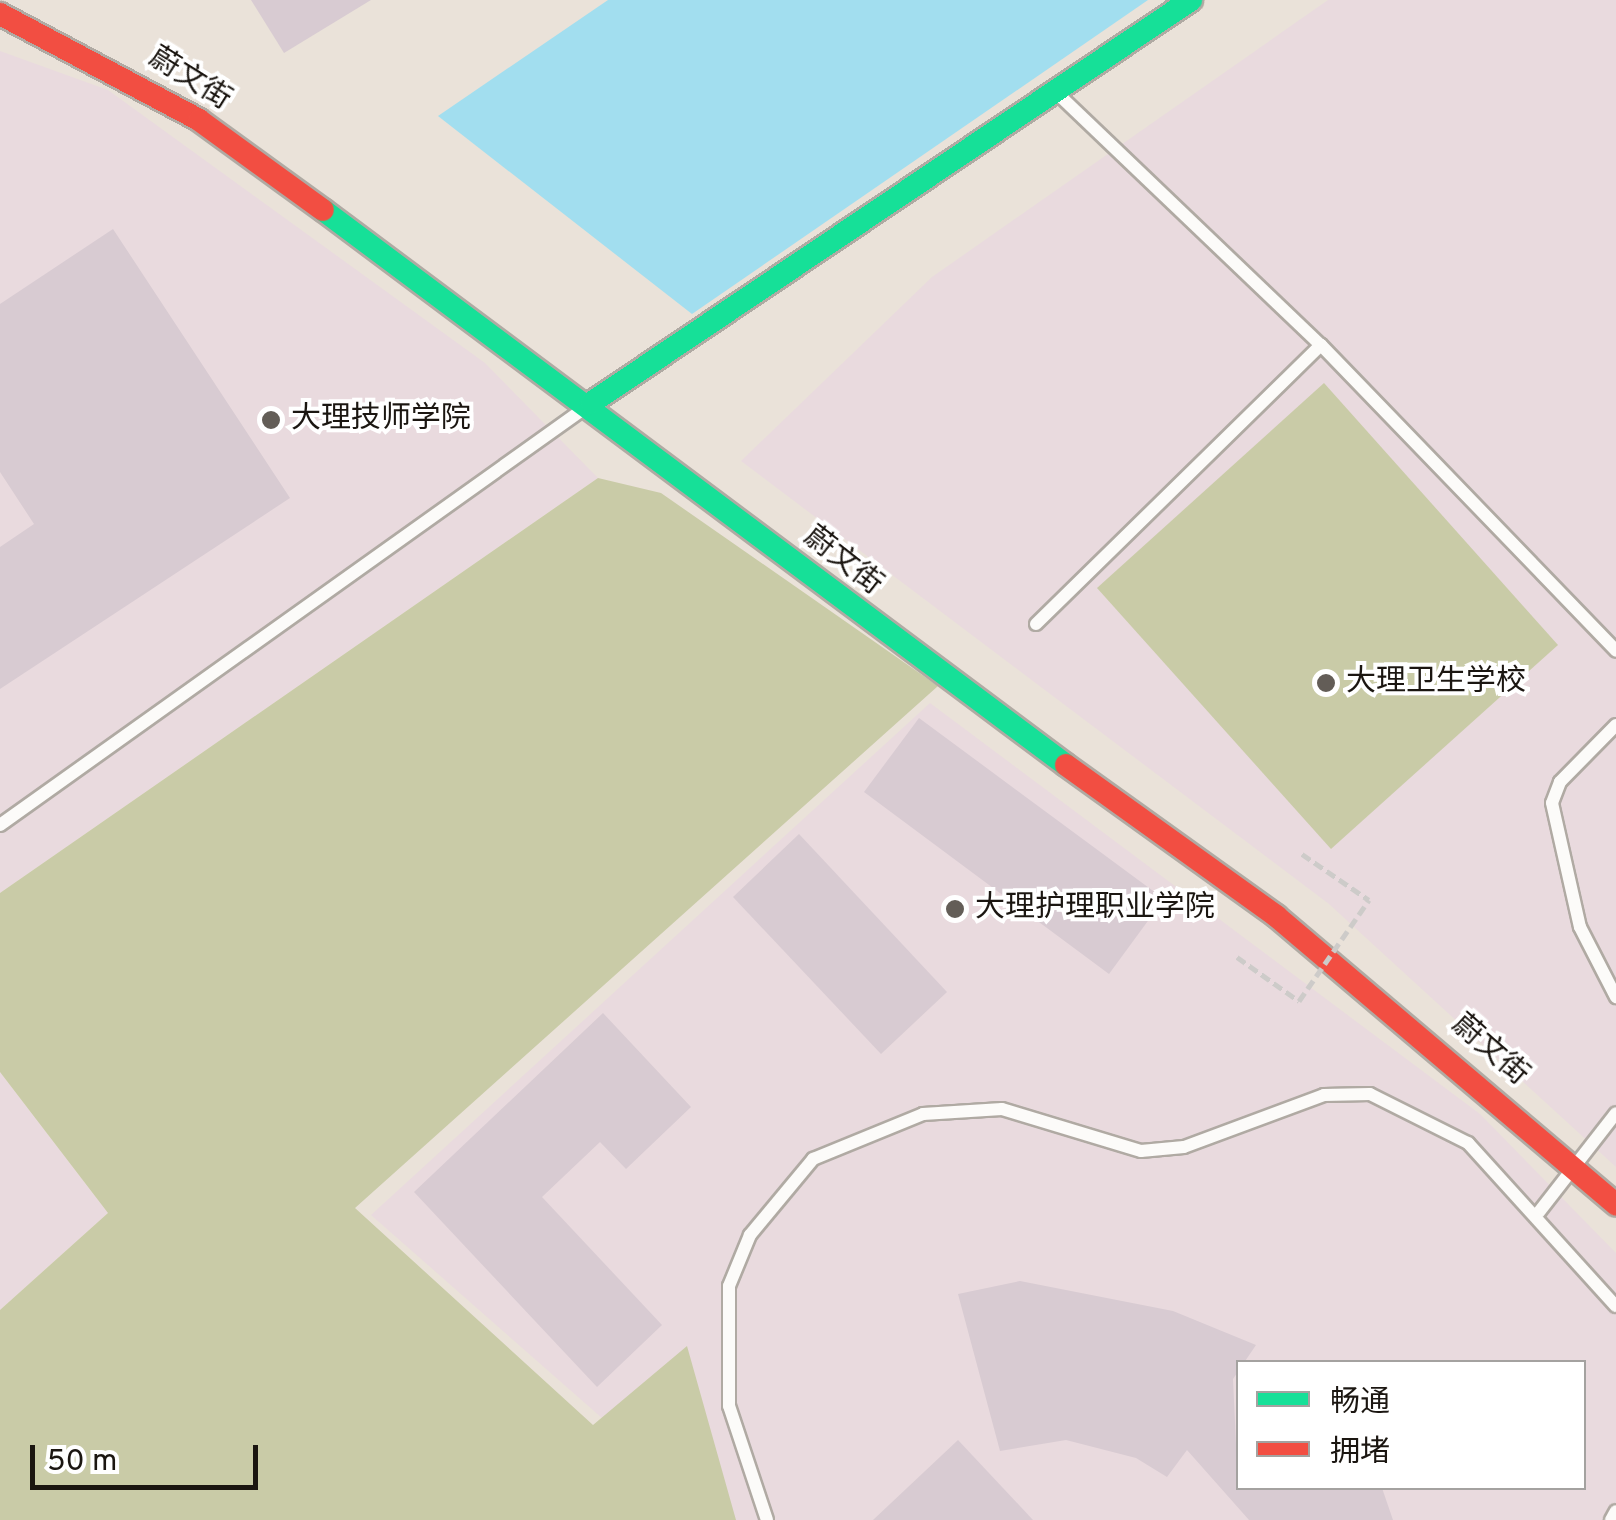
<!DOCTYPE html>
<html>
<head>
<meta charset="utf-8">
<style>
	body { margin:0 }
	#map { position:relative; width:1616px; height:1520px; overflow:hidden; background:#eae2d9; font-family:Overpass,"Noto Sans SC",sans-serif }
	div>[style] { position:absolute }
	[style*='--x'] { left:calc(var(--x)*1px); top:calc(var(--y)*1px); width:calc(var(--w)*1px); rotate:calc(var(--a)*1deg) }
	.education>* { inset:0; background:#e9dade }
	.green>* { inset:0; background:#c9cba7 }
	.water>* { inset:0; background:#a2deef }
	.building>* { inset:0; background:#d8cbd2 }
	.path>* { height:5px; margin-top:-2.5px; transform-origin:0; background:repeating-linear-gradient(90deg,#cdcbc9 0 10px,transparent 0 15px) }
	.roads { filter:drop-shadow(2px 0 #b0aaa3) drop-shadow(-2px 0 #b0aaa3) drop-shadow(0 2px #b0aaa3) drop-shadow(0 -2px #b0aaa3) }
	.lane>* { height:12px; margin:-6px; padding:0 6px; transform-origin:6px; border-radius:6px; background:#fcfbf9 }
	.fast>* { height:22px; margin:-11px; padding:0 11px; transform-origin:11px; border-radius:11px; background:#16e098 }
	.jam>* { height:22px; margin:-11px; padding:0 11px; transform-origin:11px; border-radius:11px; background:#f24e42 }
	.path-bridge>* { height:5px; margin-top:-2.5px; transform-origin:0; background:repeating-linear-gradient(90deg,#cdcbc9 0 10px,transparent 0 15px) }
	.dots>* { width:28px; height:28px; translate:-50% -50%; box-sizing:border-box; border:5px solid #fff; border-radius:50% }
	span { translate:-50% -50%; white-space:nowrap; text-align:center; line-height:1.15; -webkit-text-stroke:8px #fff; paint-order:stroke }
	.street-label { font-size:30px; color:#1b1611 }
	.poi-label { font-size:30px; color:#1b1611 }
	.left { translate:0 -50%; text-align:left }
	.legend { position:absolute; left:1236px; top:1360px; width:350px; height:130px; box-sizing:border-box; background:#fff; border:2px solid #a4a2a0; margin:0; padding:12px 18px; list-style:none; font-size:30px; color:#1b1611 }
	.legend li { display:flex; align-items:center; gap:20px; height:50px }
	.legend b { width:50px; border:2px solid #a4a2a0 }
	.scale { position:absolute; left:30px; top:1445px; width:228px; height:45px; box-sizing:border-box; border:5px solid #1b1611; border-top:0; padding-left:12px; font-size:30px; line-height:35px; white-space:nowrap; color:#1b1611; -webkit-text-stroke:8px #fff; paint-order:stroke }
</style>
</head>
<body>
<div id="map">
	<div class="education">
		<div style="clip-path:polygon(1328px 0,1616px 0,1616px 1167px,1329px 904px,741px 461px,932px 277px)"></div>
		<div style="clip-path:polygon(0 51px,108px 90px,485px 363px,598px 478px,0 893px)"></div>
		<div style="clip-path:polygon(evenodd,930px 703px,1480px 1114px,1616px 1253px,1616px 1520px,718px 1520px,371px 1215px,930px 703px,1238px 1362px,1584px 1362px,1584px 1488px,1238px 1488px,1238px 1362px)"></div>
		<div style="clip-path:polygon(0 1072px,108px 1213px,0 1310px)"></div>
	</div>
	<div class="green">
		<div style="clip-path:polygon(1324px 383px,1558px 645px,1331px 849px,1097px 588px)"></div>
		<div style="clip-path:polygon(598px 478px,661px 493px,938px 686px,355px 1208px,593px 1425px,687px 1346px,736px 1520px,0 1520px,0 1310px,108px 1213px,0 1072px,0 893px)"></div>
	</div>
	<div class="water">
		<div style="clip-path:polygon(608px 0,1148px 0,692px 314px,438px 116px)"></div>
	</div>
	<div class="building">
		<div style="clip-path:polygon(251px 0,371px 0,284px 53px)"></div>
		<div style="clip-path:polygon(113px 229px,290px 498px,0 689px,0 547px,34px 524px,0 472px,0 304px)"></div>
		<div style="clip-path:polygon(919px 718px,1164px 899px,1109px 974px,864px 792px)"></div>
		<div style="clip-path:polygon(799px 834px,947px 992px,881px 1054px,733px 897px)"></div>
		<div style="clip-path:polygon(603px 1013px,691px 1107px,626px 1169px,600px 1142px,542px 1197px,662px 1325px,597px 1387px,414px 1192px)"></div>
		<div style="clip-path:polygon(1020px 1281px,1173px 1311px,1256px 1345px,1233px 1379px,1238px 1488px,1382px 1488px,1393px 1520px,1249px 1520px,1187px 1450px,1167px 1477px,1136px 1458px,1066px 1440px,1000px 1451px,958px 1294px)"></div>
		<div style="clip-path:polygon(958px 1440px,1033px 1520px,873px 1520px)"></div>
	</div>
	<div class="path">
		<div style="--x:1302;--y:854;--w:81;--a:34.5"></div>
		<div style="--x:1237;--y:957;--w:76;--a:35.4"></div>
	</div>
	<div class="roads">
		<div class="lane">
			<div style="--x:1059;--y:95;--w:362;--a:43.7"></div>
			<div style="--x:1321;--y:345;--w:425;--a:46"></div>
			<div style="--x:1036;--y:624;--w:399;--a:-44.4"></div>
			<div style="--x:1616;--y:725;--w:80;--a:134.5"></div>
			<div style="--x:1560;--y:782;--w:22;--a:111"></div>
			<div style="--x:1552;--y:803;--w:127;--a:77.3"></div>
			<div style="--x:1580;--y:927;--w:79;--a:62.8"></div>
			<div style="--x:0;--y:825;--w:723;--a:-35.49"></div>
			<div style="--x:1539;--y:1212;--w:125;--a:-52.1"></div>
			<div style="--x:767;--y:1520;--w:120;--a:-108.4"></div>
			<div style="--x:729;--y:1406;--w:120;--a:-90"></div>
			<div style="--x:729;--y:1286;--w:55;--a:-67.6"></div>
			<div style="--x:750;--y:1235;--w:99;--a:-50.3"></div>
			<div style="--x:813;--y:1159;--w:119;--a:-22.2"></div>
			<div style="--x:923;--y:1114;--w:79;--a:-3.6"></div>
			<div style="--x:1002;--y:1109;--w:145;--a:16.8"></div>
			<div style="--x:1141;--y:1151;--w:43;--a:-5.3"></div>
			<div style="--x:1184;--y:1147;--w:149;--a:-20.4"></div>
			<div style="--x:1324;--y:1095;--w:46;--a:-1.2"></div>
			<div style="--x:1370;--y:1094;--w:110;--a:26.6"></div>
			<div style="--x:1468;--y:1143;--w:220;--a:47.8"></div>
			<div style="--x:1611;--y:1520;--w:10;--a:-61"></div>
		</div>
		<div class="fast">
			<div style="--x:323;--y:210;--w:927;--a:36.76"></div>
			<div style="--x:591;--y:403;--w:723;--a:-33.89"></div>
		</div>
		<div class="jam">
			<div style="--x:0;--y:14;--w:225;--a:28"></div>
			<div style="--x:199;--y:120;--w:153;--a:36"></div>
			<div style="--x:1066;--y:765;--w:259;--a:35.7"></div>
			<div style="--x:1276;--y:916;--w:446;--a:40.3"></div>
		</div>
	</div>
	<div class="path-bridge">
		<div style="--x:1299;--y:1001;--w:123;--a:-55.3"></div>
	</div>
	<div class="dots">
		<div style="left:271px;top:420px;background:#635d57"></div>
		<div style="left:1326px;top:683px;background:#635d57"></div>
		<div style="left:955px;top:909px;background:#635d57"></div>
	</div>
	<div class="street-label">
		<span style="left:189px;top:80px;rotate:32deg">蔚文街</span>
		<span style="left:842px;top:562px;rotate:38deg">蔚文街</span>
		<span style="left:1489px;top:1051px;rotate:41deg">蔚文街</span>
	</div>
	<div class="poi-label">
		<span class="left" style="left:291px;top:420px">大理技师学院</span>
		<span class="left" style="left:1346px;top:683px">大理卫生学校</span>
		<span class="left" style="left:975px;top:909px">大理护理职业学院</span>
	</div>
	<ul class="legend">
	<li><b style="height:12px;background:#16e098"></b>畅通</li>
	<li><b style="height:12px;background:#f24e42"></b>拥堵</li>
	</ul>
	<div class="scale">50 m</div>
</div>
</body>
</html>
